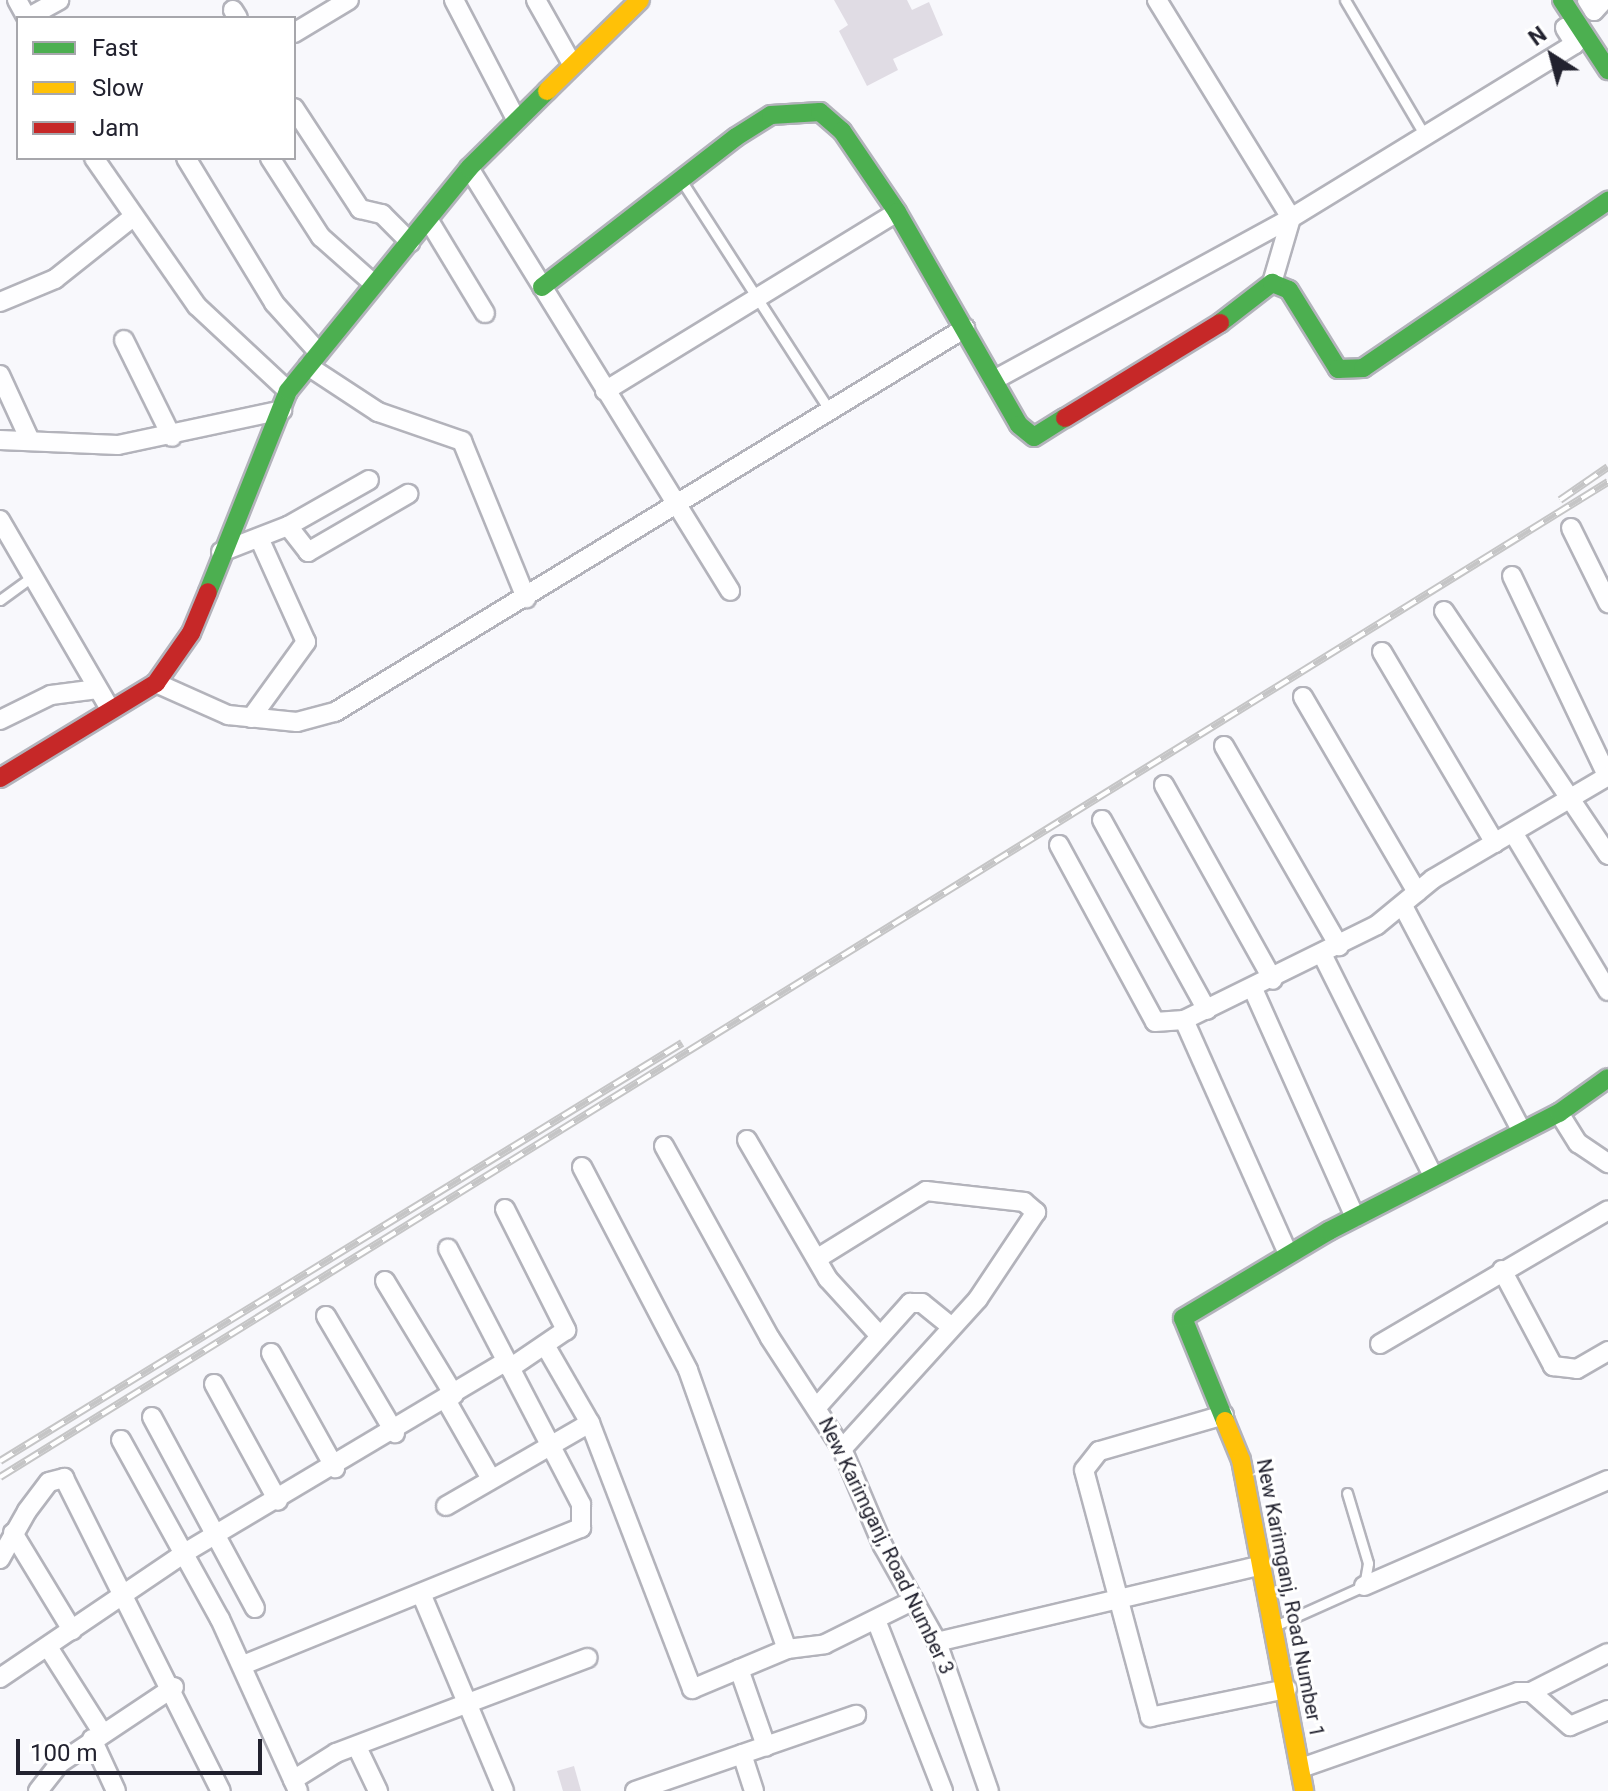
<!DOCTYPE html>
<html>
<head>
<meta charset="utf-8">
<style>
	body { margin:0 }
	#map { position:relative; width:1608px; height:1791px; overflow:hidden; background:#f8f8fc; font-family:Roboto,sans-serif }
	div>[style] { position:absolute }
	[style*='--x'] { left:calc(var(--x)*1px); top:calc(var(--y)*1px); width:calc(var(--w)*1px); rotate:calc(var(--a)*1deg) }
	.building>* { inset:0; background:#e0dce4 }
	.roads { filter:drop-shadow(2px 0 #b3b3bb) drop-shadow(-2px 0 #b3b3bb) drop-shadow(0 2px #b3b3bb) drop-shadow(0 -2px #b3b3bb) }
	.lane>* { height:9px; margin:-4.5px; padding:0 4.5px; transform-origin:4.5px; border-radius:4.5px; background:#fefeff }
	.street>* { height:18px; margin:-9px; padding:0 9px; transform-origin:9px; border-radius:9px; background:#fefeff }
	.fast>* { height:18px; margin:-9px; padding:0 9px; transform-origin:9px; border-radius:9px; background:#4caf50 }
	.slow>* { height:18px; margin:-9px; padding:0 9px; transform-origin:9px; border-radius:9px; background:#ffc107 }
	.jam>* { height:18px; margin:-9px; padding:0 9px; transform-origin:9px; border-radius:9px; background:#c62828 }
	.rail>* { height:8px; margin-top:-4px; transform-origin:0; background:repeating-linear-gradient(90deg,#fff 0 15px,#c5c5c6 0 30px); box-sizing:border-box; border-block:2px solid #c5c5c6 }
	span { translate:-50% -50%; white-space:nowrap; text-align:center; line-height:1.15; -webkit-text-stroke:6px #fff; paint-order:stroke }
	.street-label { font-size:20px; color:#22222f }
	.legend { position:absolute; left:16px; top:16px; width:280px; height:144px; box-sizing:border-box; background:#fff; border:2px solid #a7a7ac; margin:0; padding:10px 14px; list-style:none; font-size:24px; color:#22222f }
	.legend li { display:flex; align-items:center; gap:16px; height:40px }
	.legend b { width:40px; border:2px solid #a7a7ac }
	.north { position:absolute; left:1512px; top:16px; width:80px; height:80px; -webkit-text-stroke:6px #fff; paint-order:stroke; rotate:324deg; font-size:22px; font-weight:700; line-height:32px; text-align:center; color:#22222f }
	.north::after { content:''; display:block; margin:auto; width:28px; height:36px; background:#22222f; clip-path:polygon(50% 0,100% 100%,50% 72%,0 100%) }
	.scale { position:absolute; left:16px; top:1739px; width:246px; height:36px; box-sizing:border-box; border:4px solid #22222f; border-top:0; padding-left:10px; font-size:24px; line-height:28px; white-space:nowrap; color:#22222f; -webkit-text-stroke:6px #fff; paint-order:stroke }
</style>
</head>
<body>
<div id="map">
	<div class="building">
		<div style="clip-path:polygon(834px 0,907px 0,912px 10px,929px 2px,943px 35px,893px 59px,898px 70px,867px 86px,839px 31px,848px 25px)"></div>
		<div style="clip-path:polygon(574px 1766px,581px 1791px,563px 1791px,557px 1771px)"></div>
	</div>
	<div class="roads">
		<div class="lane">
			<div style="--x:1345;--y:0;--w:158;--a:59.5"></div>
			<div style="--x:683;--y:183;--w:268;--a:57.2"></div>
			<div style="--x:0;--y:600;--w:41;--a:-36"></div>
			<div style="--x:1277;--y:1625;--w:95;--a:-24.1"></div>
			<div style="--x:1364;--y:1586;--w:23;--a:-80"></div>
			<div style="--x:1368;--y:1563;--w:73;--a:-106.7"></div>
		</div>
		<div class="street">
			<div style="--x:17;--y:0;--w:21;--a:61"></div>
			<div style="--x:454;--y:0;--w:134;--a:62.5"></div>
			<div style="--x:536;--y:0;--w:73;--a:60.6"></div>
			<div style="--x:1157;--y:0;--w:256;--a:58.4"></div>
			<div style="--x:1291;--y:218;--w:68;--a:106.3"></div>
			<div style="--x:1587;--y:0;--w:13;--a:58"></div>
			<div style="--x:1594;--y:11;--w:15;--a:-48"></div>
			<div style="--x:233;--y:10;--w:9;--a:58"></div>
			<div style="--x:27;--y:18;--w:37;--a:-29"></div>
			<div style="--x:294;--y:33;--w:64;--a:-31"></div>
			<div style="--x:294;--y:108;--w:121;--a:56.8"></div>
			<div style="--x:360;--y:209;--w:23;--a:13"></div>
			<div style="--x:382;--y:214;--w:40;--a:45"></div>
			<div style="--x:94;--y:158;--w:180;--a:55.2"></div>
			<div style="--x:197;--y:306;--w:125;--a:43"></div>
			<div style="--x:186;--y:158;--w:170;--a:58.7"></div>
			<div style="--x:274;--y:303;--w:67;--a:48"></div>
			<div style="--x:270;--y:158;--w:94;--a:57.2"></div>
			<div style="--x:321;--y:237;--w:71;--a:41.6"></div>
			<div style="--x:469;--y:168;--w:497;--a:58.3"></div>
			<div style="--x:428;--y:219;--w:110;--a:58.8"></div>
			<div style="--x:0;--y:302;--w:60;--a:-22.7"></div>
			<div style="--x:55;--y:279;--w:100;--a:-38.5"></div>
			<div style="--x:124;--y:340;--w:108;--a:63.7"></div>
			<div style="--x:308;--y:366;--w:84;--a:33.3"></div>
			<div style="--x:378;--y:412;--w:89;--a:19"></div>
			<div style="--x:462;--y:441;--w:170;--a:67.8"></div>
			<div style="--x:0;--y:375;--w:69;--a:65.3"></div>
			<div style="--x:994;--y:380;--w:338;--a:-28.6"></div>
			<div style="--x:1291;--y:218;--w:333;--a:-31.5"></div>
			<div style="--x:1575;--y:44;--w:19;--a:-122"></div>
			<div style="--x:605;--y:391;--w:342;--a:-31.5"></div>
			<div style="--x:0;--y:440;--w:118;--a:2.4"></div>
			<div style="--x:118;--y:445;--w:168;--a:-12"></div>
			<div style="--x:0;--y:520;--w:219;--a:59.8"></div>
			<div style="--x:288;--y:526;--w:33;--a:52"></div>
			<div style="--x:308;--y:552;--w:116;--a:-30.1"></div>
			<div style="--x:1571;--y:528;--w:84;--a:63.7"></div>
			<div style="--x:221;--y:552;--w:72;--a:-21.2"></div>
			<div style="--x:288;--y:526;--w:93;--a:-29.6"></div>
			<div style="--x:1512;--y:576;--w:223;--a:64.5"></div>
			<div style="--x:1444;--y:611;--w:294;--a:56.1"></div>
			<div style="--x:1382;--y:652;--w:222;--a:59.4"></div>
			<div style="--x:156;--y:683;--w:79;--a:24"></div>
			<div style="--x:228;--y:715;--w:69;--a:5.8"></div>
			<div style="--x:297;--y:722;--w:39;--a:-15"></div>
			<div style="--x:335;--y:712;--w:738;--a:-31.36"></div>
			<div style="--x:1303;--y:697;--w:226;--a:59.7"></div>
			<div style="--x:251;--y:718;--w:94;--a:-54.1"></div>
			<div style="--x:306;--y:642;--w:114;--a:-114.3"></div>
			<div style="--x:0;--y:720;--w:57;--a:-26.1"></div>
			<div style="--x:51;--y:695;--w:47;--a:-7.3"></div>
			<div style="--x:1224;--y:746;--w:231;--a:60.1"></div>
			<div style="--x:1164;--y:785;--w:223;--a:60.8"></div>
			<div style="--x:1102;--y:820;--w:217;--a:61.1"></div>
			<div style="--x:1514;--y:834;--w:183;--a:59.1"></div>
			<div style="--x:1059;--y:845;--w:201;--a:61.5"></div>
			<div style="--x:1155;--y:1022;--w:29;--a:-4"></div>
			<div style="--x:1184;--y:1020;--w:256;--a:66"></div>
			<div style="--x:1403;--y:906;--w:255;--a:62.2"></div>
			<div style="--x:1323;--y:956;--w:246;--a:63.4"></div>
			<div style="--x:1253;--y:989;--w:250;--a:65.9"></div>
			<div style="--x:1184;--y:1020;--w:215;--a:-26.2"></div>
			<div style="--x:1377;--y:925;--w:72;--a:-39.4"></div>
			<div style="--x:1433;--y:879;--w:203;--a:-30.5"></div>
			<div style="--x:1559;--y:1113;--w:36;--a:58"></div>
			<div style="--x:1578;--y:1143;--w:36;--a:34"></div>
			<div style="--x:747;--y:1140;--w:161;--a:59.8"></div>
			<div style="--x:828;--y:1279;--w:77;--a:47.6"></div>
			<div style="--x:664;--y:1146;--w:219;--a:61.1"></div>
			<div style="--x:770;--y:1338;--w:132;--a:57"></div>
			<div style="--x:842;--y:1449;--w:105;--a:67.1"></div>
			<div style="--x:883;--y:1546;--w:110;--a:60.6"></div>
			<div style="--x:937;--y:1642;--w:158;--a:70.8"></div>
			<div style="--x:582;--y:1167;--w:229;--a:62.4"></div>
			<div style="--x:688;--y:1370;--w:296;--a:70.5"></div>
			<div style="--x:787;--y:1649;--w:38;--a:-7"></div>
			<div style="--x:825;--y:1644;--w:99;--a:-26.3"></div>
			<div style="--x:505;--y:1209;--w:136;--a:63.2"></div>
			<div style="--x:566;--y:1330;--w:68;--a:145.8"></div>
			<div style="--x:818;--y:1258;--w:127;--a:-31.8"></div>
			<div style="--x:926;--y:1191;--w:99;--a:6.4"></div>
			<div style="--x:1024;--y:1202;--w:16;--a:40"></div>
			<div style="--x:1036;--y:1212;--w:105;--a:123.7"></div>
			<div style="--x:978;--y:1299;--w:202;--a:132.2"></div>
			<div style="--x:1502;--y:1270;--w:109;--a:62"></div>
			<div style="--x:1553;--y:1366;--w:24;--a:7"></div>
			<div style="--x:1577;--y:1369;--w:36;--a:-30"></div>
			<div style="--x:385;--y:1281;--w:133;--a:58.8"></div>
			<div style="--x:326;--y:1316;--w:136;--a:59.5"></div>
			<div style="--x:1380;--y:1344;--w:264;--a:-30.4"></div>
			<div style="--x:545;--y:1345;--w:90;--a:60"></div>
			<div style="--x:590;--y:1423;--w:285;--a:69"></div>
			<div style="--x:692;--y:1689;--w:103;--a:-22.8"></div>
			<div style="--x:271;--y:1353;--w:132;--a:60.9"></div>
			<div style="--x:214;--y:1384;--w:133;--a:61.3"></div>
			<div style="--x:446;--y:1400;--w:91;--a:60.3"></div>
			<div style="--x:817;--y:1407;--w:140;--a:-48.2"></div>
			<div style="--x:910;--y:1303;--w:12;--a:0"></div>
			<div style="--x:922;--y:1303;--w:35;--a:39"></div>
			<div style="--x:1224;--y:1415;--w:130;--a:163.9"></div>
			<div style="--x:1099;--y:1451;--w:24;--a:128"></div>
			<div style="--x:1084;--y:1470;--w:256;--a:75"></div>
			<div style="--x:1150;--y:1717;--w:140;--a:-11.6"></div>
			<div style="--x:152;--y:1417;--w:217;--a:61.7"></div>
			<div style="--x:121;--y:1440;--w:205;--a:61.1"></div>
			<div style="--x:220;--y:1619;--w:189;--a:65.6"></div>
			<div style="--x:446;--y:1506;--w:166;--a:-30"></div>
			<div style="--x:13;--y:1533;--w:114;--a:58.7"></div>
			<div style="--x:0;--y:1559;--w:55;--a:-60.6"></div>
			<div style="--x:27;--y:1511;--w:36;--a:-53"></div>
			<div style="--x:49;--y:1482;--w:16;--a:-15"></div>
			<div style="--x:64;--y:1478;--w:350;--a:63.4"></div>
			<div style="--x:1364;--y:1586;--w:266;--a:-23.5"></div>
			<div style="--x:423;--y:1598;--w:209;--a:67.2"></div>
			<div style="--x:876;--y:1620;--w:184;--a:68.6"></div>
			<div style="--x:937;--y:1642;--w:334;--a:-13.3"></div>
			<div style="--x:48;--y:1647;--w:101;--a:57.6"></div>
			<div style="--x:243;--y:1665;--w:365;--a:-22.1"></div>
			<div style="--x:581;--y:1528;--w:24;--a:-90"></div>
			<div style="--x:581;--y:1504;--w:288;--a:-117.5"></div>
			<div style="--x:739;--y:1669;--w:82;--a:70.7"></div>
			<div style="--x:0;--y:1678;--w:225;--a:-34.1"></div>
			<div style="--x:186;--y:1552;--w:373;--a:-30.8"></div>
			<div style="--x:1531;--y:1692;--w:86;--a:-26.9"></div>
			<div style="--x:92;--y:1739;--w:57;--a:65.2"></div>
			<div style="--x:357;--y:1747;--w:49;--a:64.5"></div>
			<div style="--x:742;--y:1754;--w:39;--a:72"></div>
			<div style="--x:1301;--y:1768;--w:230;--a:-19.3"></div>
			<div style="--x:1518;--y:1692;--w:13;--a:0"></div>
			<div style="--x:1531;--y:1692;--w:52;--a:41.1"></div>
			<div style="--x:1570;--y:1726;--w:41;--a:-22.8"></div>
			<div style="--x:293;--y:1780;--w:51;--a:-32.1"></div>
			<div style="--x:336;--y:1753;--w:269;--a:-20.7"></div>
			<div style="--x:38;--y:1791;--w:36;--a:-52"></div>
			<div style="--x:60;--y:1763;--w:137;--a:-33.7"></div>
			<div style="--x:635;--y:1791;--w:234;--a:-19"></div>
		</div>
		<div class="fast">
			<div style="--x:1562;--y:0;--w:84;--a:56.7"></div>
			<div style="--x:542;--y:287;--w:245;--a:-37.7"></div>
			<div style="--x:736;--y:137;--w:41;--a:-32.2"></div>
			<div style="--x:771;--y:115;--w:49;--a:-3.5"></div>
			<div style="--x:820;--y:112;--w:29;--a:41"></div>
			<div style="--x:842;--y:131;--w:98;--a:55.8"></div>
			<div style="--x:897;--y:212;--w:245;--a:60.2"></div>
			<div style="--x:1019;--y:425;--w:19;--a:39"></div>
			<div style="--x:1034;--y:437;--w:36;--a:-32"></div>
			<div style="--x:1220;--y:323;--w:66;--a:-37.6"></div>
			<div style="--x:1272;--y:283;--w:18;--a:22"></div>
			<div style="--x:1289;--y:290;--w:93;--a:58.2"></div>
			<div style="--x:1338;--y:369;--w:25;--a:-2"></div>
			<div style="--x:1363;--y:368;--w:297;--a:-34.3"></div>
			<div style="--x:208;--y:592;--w:216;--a:-68.3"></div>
			<div style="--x:288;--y:391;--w:287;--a:-50.9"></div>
			<div style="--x:469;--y:168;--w:110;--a:-44.6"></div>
			<div style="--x:1225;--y:1421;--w:111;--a:-112.2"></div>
			<div style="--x:1183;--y:1318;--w:170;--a:-30.8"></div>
			<div style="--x:1329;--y:1231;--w:259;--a:-27.2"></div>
			<div style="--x:1559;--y:1113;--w:60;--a:-35.5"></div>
		</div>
		<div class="slow">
			<div style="--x:547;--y:91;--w:130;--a:-44.4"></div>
			<div style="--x:1225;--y:1421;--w:42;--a:67.7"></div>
			<div style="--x:1241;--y:1460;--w:337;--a:79.2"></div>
		</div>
		<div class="jam">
			<div style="--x:1065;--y:418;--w:182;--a:-31.5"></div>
			<div style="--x:0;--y:778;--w:183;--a:-31.3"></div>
			<div style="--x:156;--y:683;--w:61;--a:-55"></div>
			<div style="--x:191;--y:633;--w:44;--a:-67.5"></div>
		</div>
	</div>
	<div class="rail">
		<div style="--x:1560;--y:500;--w:58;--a:-34.5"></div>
		<div style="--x:0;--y:1461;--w:800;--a:-31.5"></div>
		<div style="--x:0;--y:1477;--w:1891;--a:-31.75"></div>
	</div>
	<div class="street-label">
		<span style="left:886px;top:1546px;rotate:64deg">New Karimganj, Road Number 3</span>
		<span style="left:1290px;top:1598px;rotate:79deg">New Karimganj, Road Number 1</span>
	</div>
	<ul class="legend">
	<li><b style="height:10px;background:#4caf50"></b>Fast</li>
	<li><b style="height:10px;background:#ffc107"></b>Slow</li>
	<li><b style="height:10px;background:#c62828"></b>Jam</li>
	</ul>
	<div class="north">N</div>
	<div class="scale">100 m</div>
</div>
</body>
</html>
